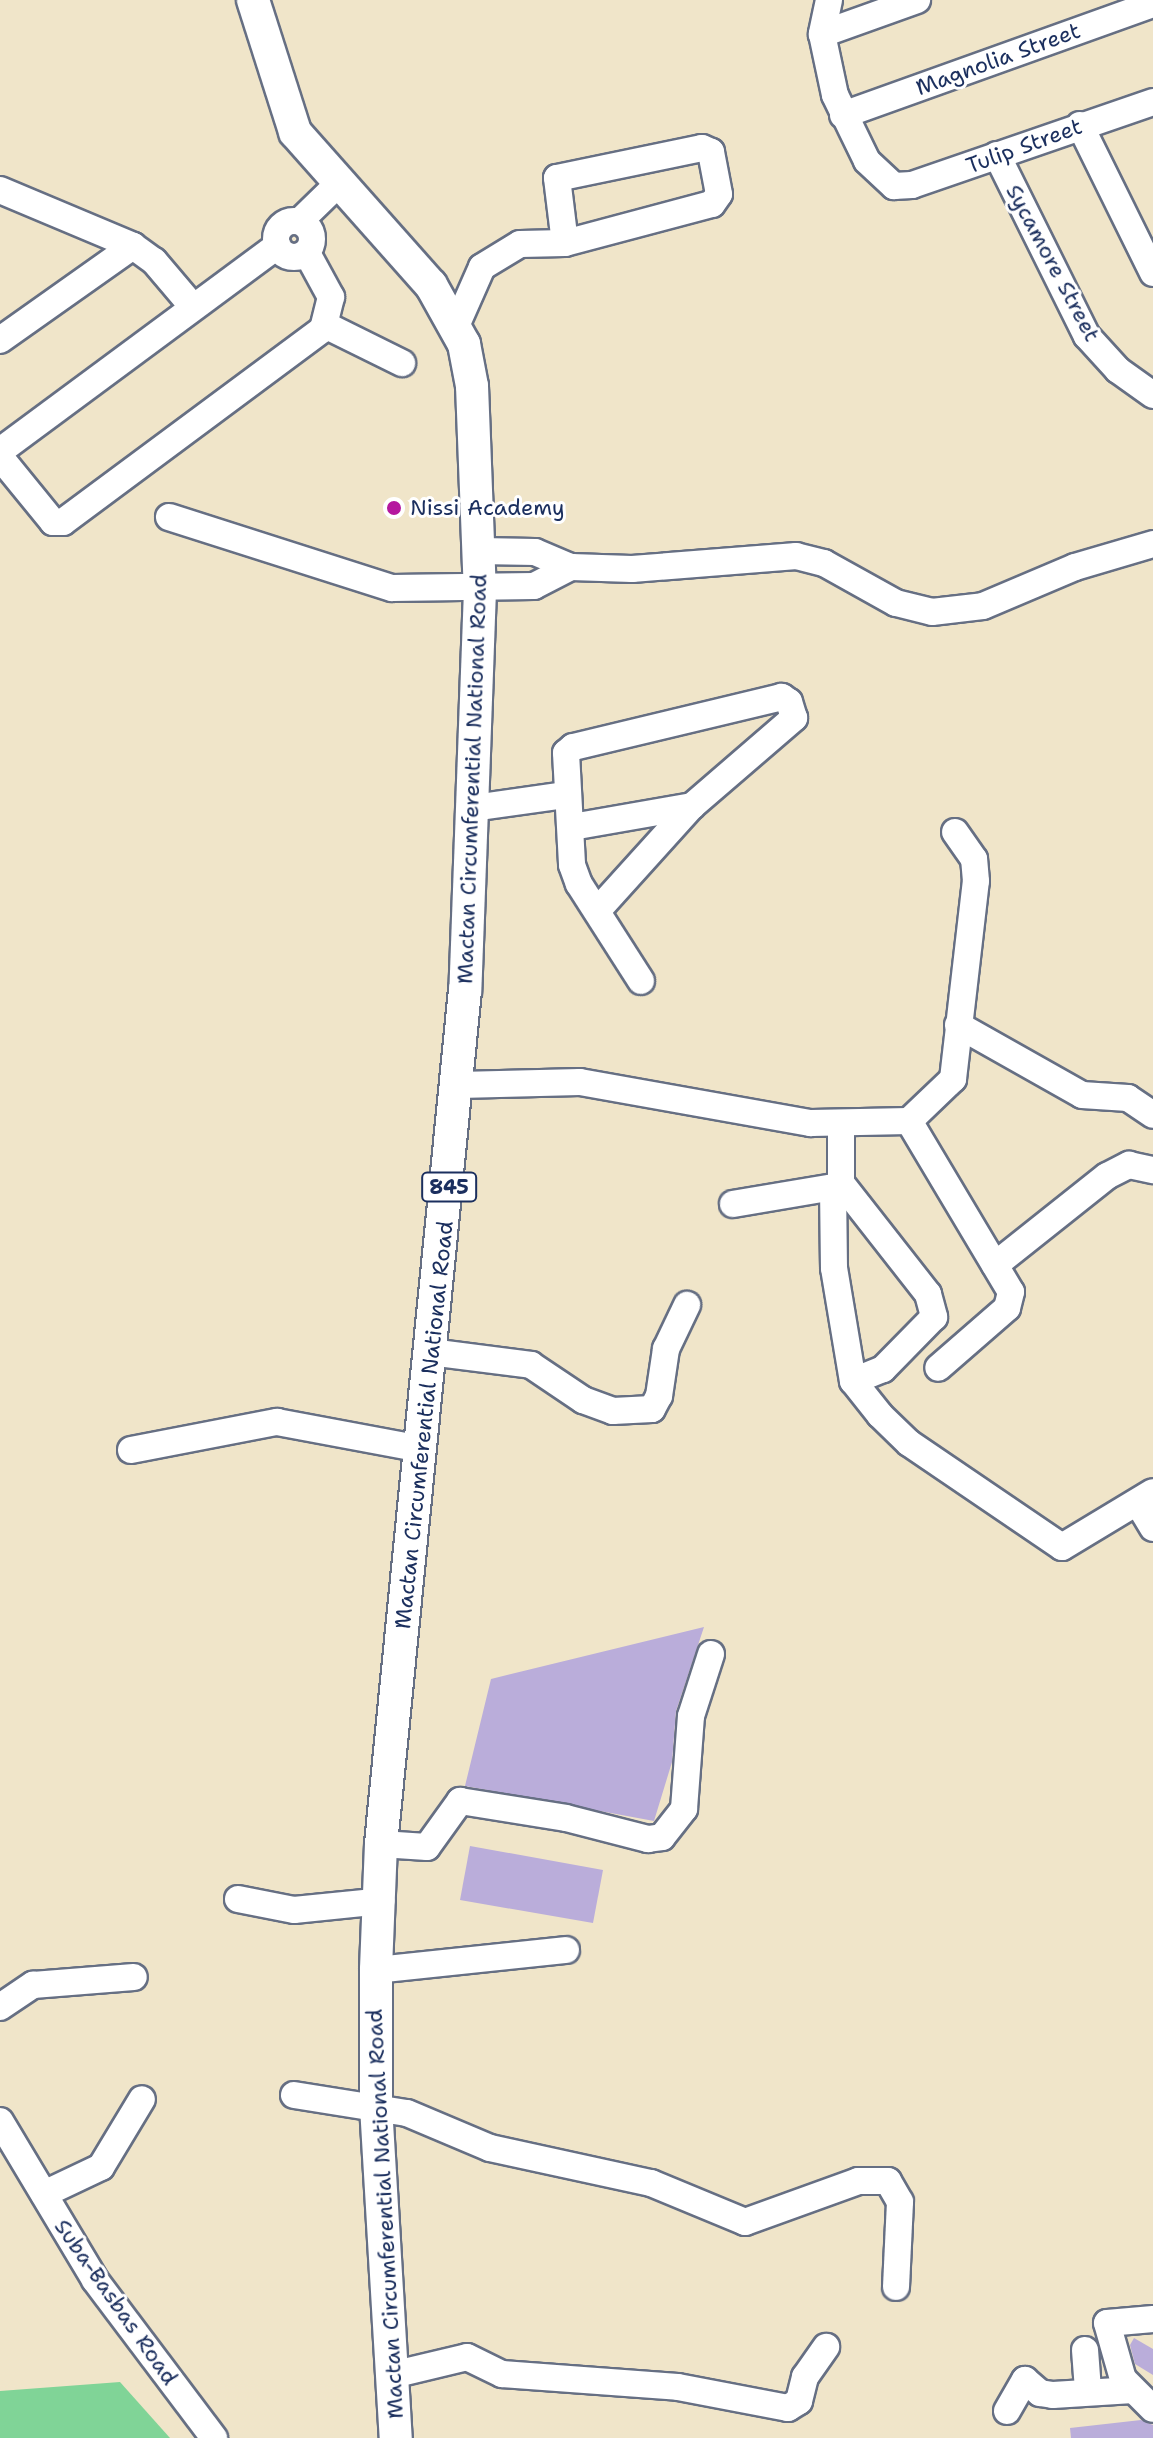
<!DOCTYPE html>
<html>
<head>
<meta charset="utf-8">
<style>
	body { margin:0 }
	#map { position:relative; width:1153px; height:2438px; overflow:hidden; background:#f0e5c9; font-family:"Shantell Sans",sans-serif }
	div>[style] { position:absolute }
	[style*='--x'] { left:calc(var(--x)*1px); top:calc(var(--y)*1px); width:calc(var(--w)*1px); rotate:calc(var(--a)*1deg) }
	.green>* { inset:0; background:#80d497 }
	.building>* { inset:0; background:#baadda }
	.roads { filter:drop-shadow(2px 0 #666f83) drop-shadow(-2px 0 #666f83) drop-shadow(0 2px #666f83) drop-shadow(0 -2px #666f83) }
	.minor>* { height:26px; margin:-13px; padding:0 13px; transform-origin:13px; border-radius:13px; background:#fff }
	.minor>.ring { margin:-13px; padding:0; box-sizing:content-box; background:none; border:26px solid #fff; border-radius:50% }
	.major>* { height:32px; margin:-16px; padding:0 16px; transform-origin:16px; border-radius:16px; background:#fff }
	.dots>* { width:22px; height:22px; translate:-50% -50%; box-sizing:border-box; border:4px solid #fff; border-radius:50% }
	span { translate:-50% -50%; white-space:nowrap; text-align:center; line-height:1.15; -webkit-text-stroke:6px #fff; paint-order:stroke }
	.shield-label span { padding:2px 6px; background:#fff; border:2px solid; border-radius:6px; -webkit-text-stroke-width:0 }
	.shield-label { font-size:20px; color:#1b2f5e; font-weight:700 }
	.street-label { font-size:22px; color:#1b2f5e }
	.poi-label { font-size:22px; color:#1b2f5e }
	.left { translate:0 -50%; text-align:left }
</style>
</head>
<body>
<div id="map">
	<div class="green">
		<div style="clip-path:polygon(120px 2382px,170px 2438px,0 2438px,0 2391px)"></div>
	</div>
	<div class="building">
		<div style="clip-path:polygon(704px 1627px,676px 1711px,672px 1762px,654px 1821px,465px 1786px,491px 1679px)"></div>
		<div style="clip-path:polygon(470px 1846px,603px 1870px,593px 1923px,460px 1900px)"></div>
		<div style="clip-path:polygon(1134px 2338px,1153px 2349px,1153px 2375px,1135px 2364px,1130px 2345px)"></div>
		<div style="clip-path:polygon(1141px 2420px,1153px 2425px,1153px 2438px,1071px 2438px,1070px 2428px)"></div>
	</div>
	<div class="roads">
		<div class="minor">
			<div style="--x:829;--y:0;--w:35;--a:102"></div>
			<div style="--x:822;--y:34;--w:62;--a:78"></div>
			<div style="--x:835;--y:95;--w:73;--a:64.1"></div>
			<div style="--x:867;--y:161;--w:37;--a:43"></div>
			<div style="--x:894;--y:186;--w:18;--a:-3"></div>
			<div style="--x:912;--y:185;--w:255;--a:-19"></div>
			<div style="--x:822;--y:34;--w:101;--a:-19.7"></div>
			<div style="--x:843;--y:115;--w:329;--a:-19.7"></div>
			<div style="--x:1080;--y:125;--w:165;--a:63.7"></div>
			<div style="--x:997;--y:155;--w:202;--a:63.6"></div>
			<div style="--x:1087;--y:336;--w:46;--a:47.6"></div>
			<div style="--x:1118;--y:370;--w:43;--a:35.5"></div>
			<div style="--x:0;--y:190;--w:144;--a:22.8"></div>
			<div style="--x:133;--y:246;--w:26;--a:36"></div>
			<div style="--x:154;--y:261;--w:60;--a:49.7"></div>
			<div class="ring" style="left:276px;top:221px;width:10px;height:10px"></div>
			<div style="--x:300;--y:221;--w:53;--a:-44.2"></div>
			<div style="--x:325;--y:325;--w:86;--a:26.3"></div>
			<div style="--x:456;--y:326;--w:64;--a:-66.2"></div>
			<div style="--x:482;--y:267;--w:44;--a:-31.2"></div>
			<div style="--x:520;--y:244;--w:45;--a:-1.3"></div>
			<div style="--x:565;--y:243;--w:152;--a:-14.9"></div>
			<div style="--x:712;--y:204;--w:12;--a:-55"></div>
			<div style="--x:719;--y:194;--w:43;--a:-100.8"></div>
			<div style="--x:711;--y:152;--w:10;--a:-156"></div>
			<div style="--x:702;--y:148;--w:148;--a:168.3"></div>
			<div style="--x:557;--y:178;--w:65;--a:83"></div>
			<div style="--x:0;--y:340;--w:163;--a:-35.3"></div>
			<div style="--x:0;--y:451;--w:345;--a:-36.5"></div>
			<div style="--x:0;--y:457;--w:84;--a:50.8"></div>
			<div style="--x:53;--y:522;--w:10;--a:0"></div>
			<div style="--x:63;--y:522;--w:324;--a:-36.6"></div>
			<div style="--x:323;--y:329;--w:33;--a:-76"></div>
			<div style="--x:331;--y:297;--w:50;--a:-118.6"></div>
			<div style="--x:169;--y:517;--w:234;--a:17.7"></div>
			<div style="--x:392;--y:588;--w:142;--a:-0.8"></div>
			<div style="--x:534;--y:586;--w:42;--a:-27.2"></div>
			<div style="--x:480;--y:551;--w:55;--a:1"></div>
			<div style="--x:535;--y:552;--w:39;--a:23"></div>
			<div style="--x:571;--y:567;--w:61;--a:1.9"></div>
			<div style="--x:632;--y:569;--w:165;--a:-4.5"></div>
			<div style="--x:796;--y:556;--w:29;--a:14"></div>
			<div style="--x:824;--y:563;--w:82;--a:29.1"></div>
			<div style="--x:896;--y:603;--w:37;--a:14"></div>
			<div style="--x:932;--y:612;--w:51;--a:-6.7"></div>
			<div style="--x:983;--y:606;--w:100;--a:-23"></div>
			<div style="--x:1075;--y:567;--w:81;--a:-16.4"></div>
			<div style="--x:473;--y:808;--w:94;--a:-8"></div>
			<div style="--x:572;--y:827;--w:122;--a:-9.9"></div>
			<div style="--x:597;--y:911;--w:142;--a:-47.9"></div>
			<div style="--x:692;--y:806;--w:135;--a:-40.8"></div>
			<div style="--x:794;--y:718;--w:17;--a:-107"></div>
			<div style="--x:789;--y:702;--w:9;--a:-144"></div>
			<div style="--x:782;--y:697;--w:215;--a:166.5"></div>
			<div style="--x:573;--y:747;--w:9;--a:139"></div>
			<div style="--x:566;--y:753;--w:112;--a:86.9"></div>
			<div style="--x:572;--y:865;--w:20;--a:70"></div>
			<div style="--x:579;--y:884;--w:115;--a:57.4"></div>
			<div style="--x:958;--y:1025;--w:142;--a:29.4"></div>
			<div style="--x:1082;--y:1095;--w:46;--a:3.7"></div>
			<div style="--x:1128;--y:1098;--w:30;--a:34"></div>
			<div style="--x:459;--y:1085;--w:121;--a:-1.4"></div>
			<div style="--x:580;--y:1082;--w:235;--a:10.1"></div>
			<div style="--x:811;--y:1123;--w:98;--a:-1.2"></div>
			<div style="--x:909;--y:1121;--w:61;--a:-43.7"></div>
			<div style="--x:953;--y:1079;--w:199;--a:-83.4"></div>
			<div style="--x:976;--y:881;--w:22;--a:-95"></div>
			<div style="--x:974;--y:859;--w:33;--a:-125"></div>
			<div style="--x:909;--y:1121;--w:199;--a:59.2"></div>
			<div style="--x:1011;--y:1292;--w:16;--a:104"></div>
			<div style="--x:1007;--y:1308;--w:91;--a:139"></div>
			<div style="--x:841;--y:1127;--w:56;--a:90"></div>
			<div style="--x:841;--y:1183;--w:141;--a:51.9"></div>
			<div style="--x:928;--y:1294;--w:24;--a:75"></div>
			<div style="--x:934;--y:1317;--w:73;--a:134.4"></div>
			<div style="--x:883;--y:1369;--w:32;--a:158"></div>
			<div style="--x:841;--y:1183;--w:9;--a:153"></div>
			<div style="--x:833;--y:1187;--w:81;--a:89.3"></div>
			<div style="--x:834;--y:1268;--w:115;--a:80.5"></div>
			<div style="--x:853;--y:1381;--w:43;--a:51.5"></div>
			<div style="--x:880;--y:1415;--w:40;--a:44"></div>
			<div style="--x:909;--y:1443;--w:185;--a:34.2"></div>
			<div style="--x:1062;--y:1547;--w:106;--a:-31.1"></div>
			<div style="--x:733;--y:1204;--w:101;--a:-9.6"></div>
			<div style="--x:995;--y:1265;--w:143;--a:-38.5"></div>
			<div style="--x:1107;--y:1176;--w:25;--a:-27"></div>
			<div style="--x:1129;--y:1165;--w:25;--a:12"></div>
			<div style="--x:430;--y:1352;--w:102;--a:7.3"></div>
			<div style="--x:531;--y:1365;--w:63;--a:33.9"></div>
			<div style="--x:583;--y:1400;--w:32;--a:20"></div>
			<div style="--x:613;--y:1411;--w:39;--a:-3"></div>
			<div style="--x:652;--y:1409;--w:15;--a:-62"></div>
			<div style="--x:659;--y:1396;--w:48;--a:-81.5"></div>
			<div style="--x:666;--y:1349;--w:49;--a:-64.5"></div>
			<div style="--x:131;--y:1450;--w:149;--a:-10.9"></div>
			<div style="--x:277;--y:1422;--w:147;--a:10.6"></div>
			<div style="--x:1138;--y:1503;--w:29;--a:59"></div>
			<div style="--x:381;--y:1844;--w:46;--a:3.7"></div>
			<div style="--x:427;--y:1847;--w:57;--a:-54.3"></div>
			<div style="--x:460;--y:1801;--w:107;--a:9.1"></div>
			<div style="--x:566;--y:1818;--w:85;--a:14.4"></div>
			<div style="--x:648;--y:1839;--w:14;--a:-8"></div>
			<div style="--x:662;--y:1837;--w:36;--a:-52"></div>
			<div style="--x:684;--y:1809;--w:93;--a:-85.7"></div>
			<div style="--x:691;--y:1716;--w:65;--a:-72.1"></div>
			<div style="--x:238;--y:1899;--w:57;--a:11.1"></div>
			<div style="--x:294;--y:1910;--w:88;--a:-5.8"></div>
			<div style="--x:376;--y:1970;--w:191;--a:-6"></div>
			<div style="--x:0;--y:2007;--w:40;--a:-34"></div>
			<div style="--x:33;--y:1985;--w:101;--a:-4.5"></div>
			<div style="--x:294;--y:2095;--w:114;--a:9.1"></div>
			<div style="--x:407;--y:2113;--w:90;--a:22.9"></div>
			<div style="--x:490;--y:2148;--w:165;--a:12.3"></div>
			<div style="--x:651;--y:2183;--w:102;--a:22.5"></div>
			<div style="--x:745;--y:2222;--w:120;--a:-19.9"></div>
			<div style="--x:858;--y:2181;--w:30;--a:0"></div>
			<div style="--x:888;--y:2181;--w:24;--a:60"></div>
			<div style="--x:900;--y:2202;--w:85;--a:92.7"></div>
			<div style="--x:0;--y:2121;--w:185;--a:59.1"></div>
			<div style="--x:95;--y:2280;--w:198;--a:53"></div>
			<div style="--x:44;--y:2194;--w:63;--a:-25.3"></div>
			<div style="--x:101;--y:2167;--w:79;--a:-58.9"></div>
			<div style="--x:1153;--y:2319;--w:46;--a:175"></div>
			<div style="--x:1107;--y:2323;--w:58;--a:74.1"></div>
			<div style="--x:1123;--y:2379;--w:42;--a:45"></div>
			<div style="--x:1085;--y:2350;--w:40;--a:85.7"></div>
			<div style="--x:392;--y:2375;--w:77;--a:-13.5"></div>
			<div style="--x:467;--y:2357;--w:39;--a:26"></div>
			<div style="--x:502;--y:2374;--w:176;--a:4.2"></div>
			<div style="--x:678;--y:2387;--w:112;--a:10.8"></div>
			<div style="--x:788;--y:2408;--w:13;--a:-32"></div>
			<div style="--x:799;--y:2401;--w:25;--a:-76"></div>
			<div style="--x:805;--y:2377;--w:37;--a:-55"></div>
			<div style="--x:1007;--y:2411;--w:36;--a:-60"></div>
			<div style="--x:1025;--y:2380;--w:20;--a:41"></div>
			<div style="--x:1040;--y:2393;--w:13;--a:9"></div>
			<div style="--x:1053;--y:2395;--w:80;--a:-3.6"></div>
		</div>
		<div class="major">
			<div style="--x:253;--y:0;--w:139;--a:72.3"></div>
			<div style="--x:295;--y:132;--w:205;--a:48.4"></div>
			<div style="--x:431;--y:285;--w:68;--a:60.8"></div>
			<div style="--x:464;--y:344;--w:43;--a:79.2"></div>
			<div style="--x:472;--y:386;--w:204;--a:87.8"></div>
			<div style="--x:480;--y:590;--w:400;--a:92.1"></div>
			<div style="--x:465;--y:990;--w:858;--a:95.62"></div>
			<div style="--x:381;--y:1844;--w:126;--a:92.3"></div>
			<div style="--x:376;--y:1970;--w:136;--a:90"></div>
			<div style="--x:376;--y:2106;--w:333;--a:86.6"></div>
		</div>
	</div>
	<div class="dots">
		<div style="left:394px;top:508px;background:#b5179e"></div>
	</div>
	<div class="shield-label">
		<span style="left:449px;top:1187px">845</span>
	</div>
	<div class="street-label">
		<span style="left:998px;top:59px;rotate:-20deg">Magnolia Street</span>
		<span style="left:1024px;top:146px;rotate:-20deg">Tulip Street</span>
		<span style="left:1053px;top:263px;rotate:62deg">Sycamore Street</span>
		<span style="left:472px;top:779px;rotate:-88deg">Mactan Circumferential National Road</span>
		<span style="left:424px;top:1425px;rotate:-84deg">Mactan Circumferential National Road</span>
		<span style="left:385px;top:2214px;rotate:-93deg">Mactan Circumferential National Road</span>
		<span style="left:116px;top:2302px;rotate:55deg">Suba-Basbas Road</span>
	</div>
	<div class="poi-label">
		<span class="left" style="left:410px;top:508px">Nissi Academy</span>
	</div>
</div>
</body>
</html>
